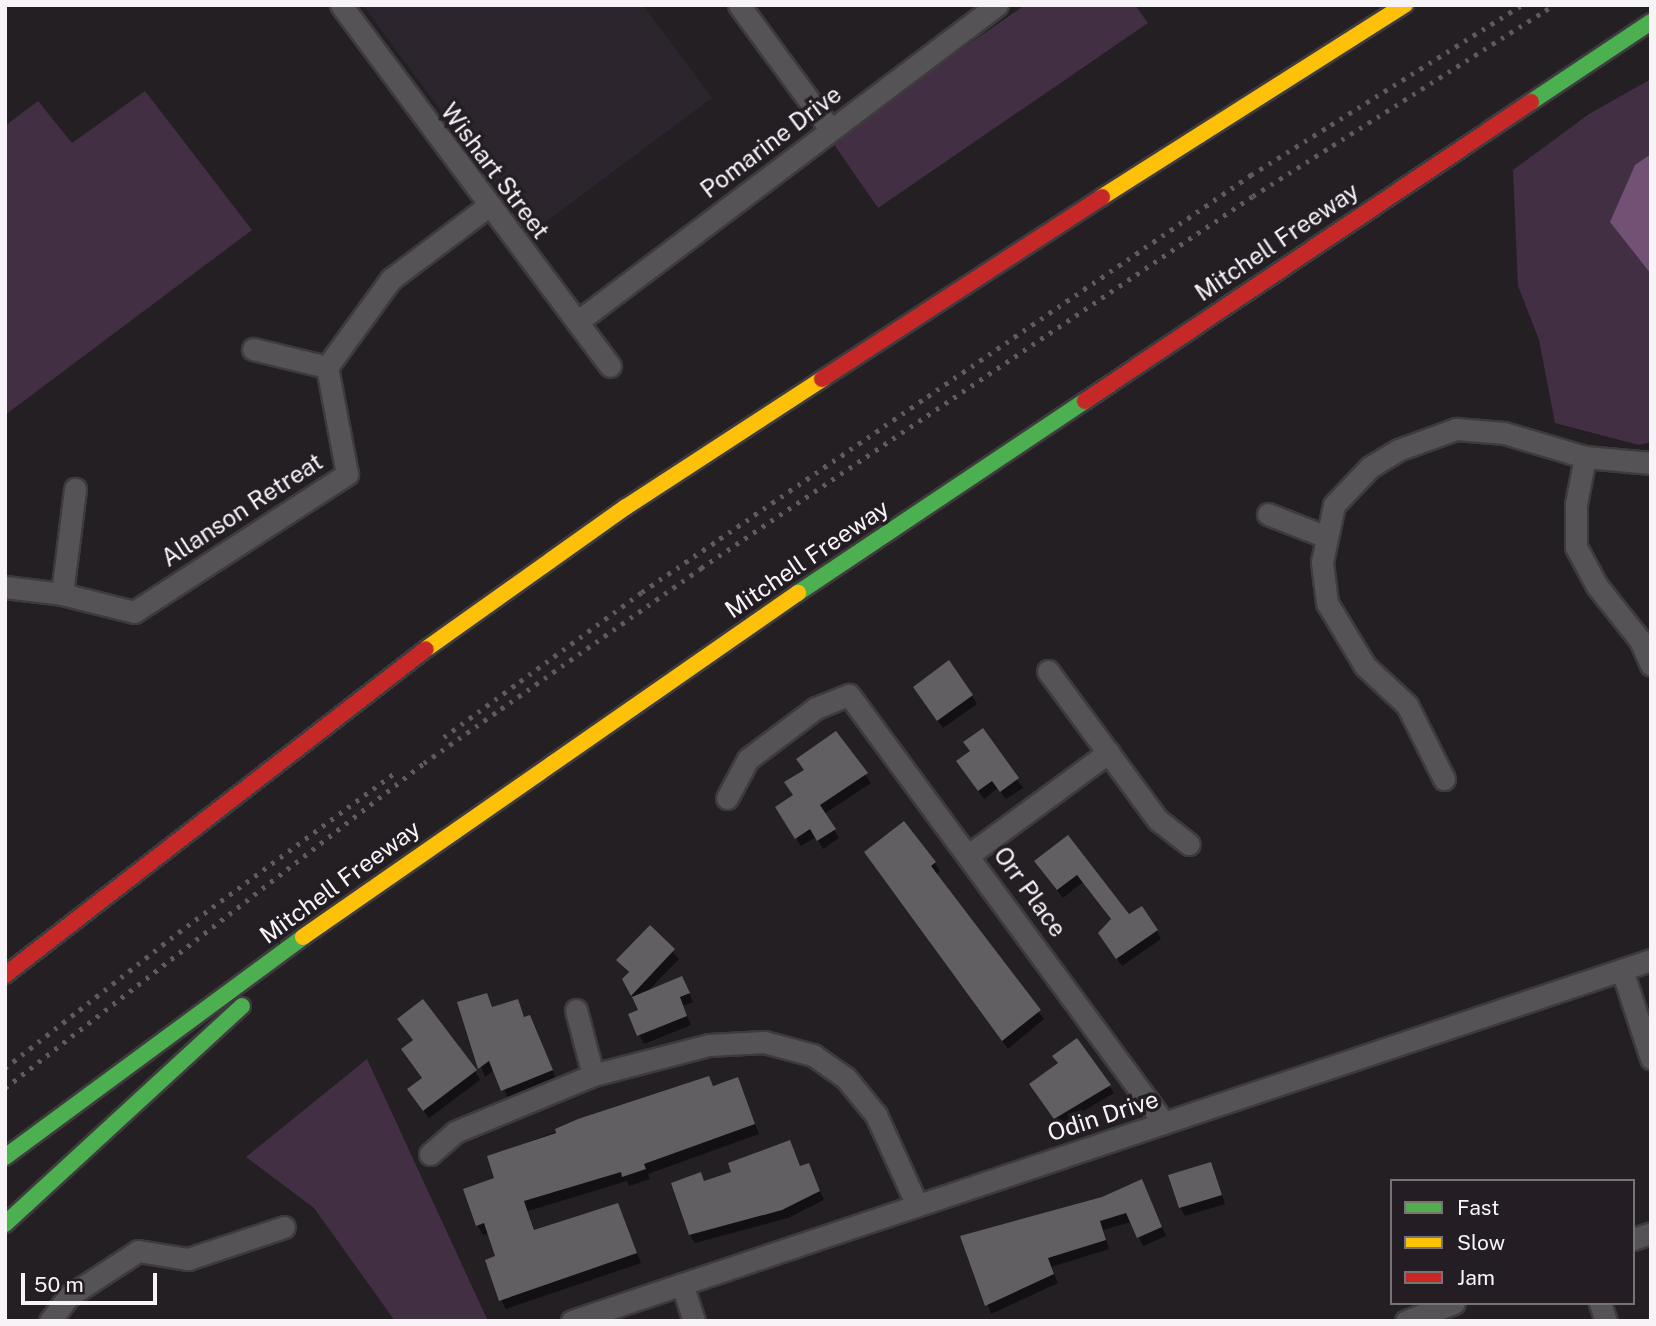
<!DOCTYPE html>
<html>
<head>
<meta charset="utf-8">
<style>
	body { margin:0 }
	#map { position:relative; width:1656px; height:1326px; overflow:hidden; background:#231f23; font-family:"Public Sans",sans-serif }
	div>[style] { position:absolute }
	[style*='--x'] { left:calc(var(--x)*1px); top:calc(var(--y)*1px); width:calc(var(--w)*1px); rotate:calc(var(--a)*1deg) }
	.built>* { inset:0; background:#2d252e }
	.green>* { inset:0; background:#422f44 }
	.water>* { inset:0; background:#715174 }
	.shadow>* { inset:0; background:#0007 }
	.building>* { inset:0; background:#625f63 }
	.roads { filter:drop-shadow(2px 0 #3e3b3e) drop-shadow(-2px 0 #3e3b3e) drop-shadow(0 2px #3e3b3e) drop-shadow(0 -2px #3e3b3e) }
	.street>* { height:21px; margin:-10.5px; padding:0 10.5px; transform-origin:10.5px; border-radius:10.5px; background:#565356 }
	.fast>* { height:16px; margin:-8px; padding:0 8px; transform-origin:8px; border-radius:8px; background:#4caf50 }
	.slow>* { height:16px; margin:-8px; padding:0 8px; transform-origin:8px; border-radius:8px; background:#ffc107 }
	.jam>* { height:16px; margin:-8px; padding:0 8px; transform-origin:8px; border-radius:8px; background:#c62828 }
	.rail>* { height:5px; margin-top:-2.5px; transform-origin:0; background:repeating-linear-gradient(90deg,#5f5c5f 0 3.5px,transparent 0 10.5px) }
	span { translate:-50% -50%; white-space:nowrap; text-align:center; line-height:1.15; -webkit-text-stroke:7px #241e24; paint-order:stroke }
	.street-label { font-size:24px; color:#f7f3f7 }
	.frame { position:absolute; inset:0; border:7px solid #f7f3f7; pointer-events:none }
	.legend { position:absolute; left:1390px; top:1179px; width:245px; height:126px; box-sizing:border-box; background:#241e24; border:2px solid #787378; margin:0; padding:9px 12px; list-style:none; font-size:21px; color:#f7f3f7 }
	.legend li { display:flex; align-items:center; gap:14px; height:35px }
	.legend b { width:35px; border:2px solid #787378 }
	.scale { position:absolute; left:21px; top:1273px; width:136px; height:32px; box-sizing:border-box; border:4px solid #f7f3f7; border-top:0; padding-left:9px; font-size:21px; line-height:24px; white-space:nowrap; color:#f7f3f7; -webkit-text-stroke:5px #241e24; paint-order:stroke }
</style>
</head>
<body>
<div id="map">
	<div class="built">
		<div style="clip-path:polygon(363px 5px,643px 5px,712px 98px,531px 233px)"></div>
	</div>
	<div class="green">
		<div style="clip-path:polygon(1025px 5px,1135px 5px,1148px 23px,878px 208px,831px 140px)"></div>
		<div style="clip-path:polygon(1651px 79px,1651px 442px,1639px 445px,1555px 423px,1539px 340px,1518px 286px,1513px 170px,1589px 114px)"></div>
		<div style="clip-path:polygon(145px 91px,252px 230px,5px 415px,5px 126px,38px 101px,72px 143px)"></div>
		<div style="clip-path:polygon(367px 1059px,488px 1321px,395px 1321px,314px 1208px,246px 1157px)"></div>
	</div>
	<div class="water">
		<div style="clip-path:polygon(1651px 154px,1651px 274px,1610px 222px,1635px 165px)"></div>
	</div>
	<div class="shadow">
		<div style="clip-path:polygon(920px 696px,972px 696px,977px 704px,943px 728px)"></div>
		<div style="clip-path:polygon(982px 731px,1023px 788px,1006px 799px,998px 788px,984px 799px,963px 770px)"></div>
		<div style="clip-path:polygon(836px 733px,871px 783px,824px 814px,839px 838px,823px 849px,816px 837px,801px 846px,782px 816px,805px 771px)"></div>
		<div style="clip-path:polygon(1068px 838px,1128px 917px,1157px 931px,1161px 939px,1122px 966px,1105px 942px,1112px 921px,1083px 882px,1063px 898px,1041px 870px)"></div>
		<div style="clip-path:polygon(871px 861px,935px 863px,940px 871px,936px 874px,1044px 1019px,1008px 1049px)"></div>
		<div style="clip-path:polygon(650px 927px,679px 959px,647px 992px,687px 987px,693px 1002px,683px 1006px,691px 1025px,644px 1044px,630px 1015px,640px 1011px,624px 979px,629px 974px,618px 961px)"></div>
		<div style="clip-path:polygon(487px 995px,493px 1009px,517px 1001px,525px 1018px,530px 1017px,535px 1026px,556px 1079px,508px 1098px,495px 1069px,485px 1077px,459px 1004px)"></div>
		<div style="clip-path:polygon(1076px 1040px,1114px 1093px,1060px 1125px,1035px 1092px)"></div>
		<div style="clip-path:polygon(415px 1041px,475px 1071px,480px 1080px,429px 1118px,415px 1099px,423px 1079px)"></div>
		<div style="clip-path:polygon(737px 1080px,759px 1134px,648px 1174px,650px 1179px,629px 1186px,627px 1181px,528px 1211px,535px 1232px,617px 1205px,641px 1263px,506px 1309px,501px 1300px,497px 1258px,489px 1233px,483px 1235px,477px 1225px,497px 1179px,489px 1157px,639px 1100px)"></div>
		<div style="clip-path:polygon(789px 1143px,801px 1168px,809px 1165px,824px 1200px,788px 1218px,695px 1243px,690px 1235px,705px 1183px,733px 1173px)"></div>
		<div style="clip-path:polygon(1211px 1164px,1225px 1204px,1185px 1216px,1180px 1207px)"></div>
		<div style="clip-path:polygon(1146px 1190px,1166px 1236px,1143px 1246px,1131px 1222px,1103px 1230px,1109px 1249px,1051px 1267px,1058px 1283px,991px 1314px,963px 1237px)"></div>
	</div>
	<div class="building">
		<div style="clip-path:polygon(949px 660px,973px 695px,937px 721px,913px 687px)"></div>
		<div style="clip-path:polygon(983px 728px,1019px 778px,1000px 792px,992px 781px,978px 791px,956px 761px,970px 751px,963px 742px)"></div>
		<div style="clip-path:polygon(836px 731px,868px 773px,820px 805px,836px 829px,817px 841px,810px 829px,795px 839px,775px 807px,793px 795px,784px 782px,804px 770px,796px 759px)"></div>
		<div style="clip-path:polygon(904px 821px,936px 862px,931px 866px,1041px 1010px,1002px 1041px,864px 852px)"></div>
		<div style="clip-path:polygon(1068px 835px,1129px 914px,1142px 906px,1158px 930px,1116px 959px,1098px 933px,1111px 919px,1077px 875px,1057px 890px,1034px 861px)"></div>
		<div style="clip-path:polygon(650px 925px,675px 949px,631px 996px,622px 979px,629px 972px,616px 960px)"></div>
		<div style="clip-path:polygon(682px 976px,690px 993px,680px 997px,687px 1016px,637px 1036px,628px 1014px,638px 1010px,632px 997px)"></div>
		<div style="clip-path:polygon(487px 993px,492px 1007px,518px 999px,524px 1017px,530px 1015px,553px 1070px,501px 1091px,489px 1061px,478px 1069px,457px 1002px)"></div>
		<div style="clip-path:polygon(423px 999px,477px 1070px,423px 1111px,407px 1089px,422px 1078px,401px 1049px,413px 1040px,397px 1019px)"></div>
		<div style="clip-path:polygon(1077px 1038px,1111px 1085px,1054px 1119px,1029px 1084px,1058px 1063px,1052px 1056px)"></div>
		<div style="clip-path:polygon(709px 1076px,713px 1086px,738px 1077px,755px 1124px,644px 1164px,646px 1169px,622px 1177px,621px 1172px,524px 1201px,534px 1230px,618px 1203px,637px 1253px,499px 1301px,485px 1260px,495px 1256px,484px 1223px,476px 1226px,463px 1189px,494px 1178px,487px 1156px,556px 1133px,555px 1129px,578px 1119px)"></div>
		<div style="clip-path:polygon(790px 1140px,800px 1166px,809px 1163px,820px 1191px,782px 1210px,689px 1235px,671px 1183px,701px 1172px,704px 1181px,731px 1172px,728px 1163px)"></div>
		<div style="clip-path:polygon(1211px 1162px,1222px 1195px,1179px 1208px,1168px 1175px)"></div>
		<div style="clip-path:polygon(1142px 1179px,1162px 1227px,1137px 1238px,1126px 1213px,1100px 1221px,1106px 1240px,1048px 1258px,1054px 1274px,985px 1306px,960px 1236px,1102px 1197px)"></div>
	</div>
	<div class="roads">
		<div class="street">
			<div style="--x:341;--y:5;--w:450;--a:53.3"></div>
			<div style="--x:739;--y:5;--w:154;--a:53.7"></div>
			<div style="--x:577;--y:322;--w:526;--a:-37.04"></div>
			<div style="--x:253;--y:349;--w:76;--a:13.7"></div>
			<div style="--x:1585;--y:457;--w:48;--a:100.8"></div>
			<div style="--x:1576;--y:504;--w:43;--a:90"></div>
			<div style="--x:1576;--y:547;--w:44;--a:61.7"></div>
			<div style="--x:1597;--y:586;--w:69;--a:51.5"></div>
			<div style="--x:1640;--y:640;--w:27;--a:66"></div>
			<div style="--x:1268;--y:514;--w:60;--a:21.4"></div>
			<div style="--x:5;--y:587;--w:57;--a:7"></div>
			<div style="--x:62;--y:594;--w:74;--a:14"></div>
			<div style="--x:134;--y:612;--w:254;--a:-32.9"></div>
			<div style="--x:347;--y:474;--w:109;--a:-100.6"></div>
			<div style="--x:327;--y:367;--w:109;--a:-54"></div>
			<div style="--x:391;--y:279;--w:120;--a:-36.9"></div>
			<div style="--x:62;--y:594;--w:106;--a:-82.9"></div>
			<div style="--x:1048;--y:671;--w:185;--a:53.6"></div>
			<div style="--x:1158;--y:820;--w:39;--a:38"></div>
			<div style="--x:1444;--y:779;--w:83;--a:-116.6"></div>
			<div style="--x:1407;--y:705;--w:57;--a:-137.1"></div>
			<div style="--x:1365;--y:666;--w:74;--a:-121.1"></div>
			<div style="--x:1327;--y:603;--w:41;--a:-97"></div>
			<div style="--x:1322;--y:562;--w:58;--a:-78.1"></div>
			<div style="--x:1334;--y:505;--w:52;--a:-46.5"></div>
			<div style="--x:1370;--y:467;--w:33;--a:-31"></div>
			<div style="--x:1398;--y:450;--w:62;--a:-19.9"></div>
			<div style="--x:1456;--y:429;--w:48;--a:4.8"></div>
			<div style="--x:1504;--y:433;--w:84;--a:16.5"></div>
			<div style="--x:1585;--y:457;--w:66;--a:5.2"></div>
			<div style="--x:727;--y:798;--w:44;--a:-61.7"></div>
			<div style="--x:748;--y:759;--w:85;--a:-36.9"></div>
			<div style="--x:816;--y:708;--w:35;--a:-22"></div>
			<div style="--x:849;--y:695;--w:531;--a:53.65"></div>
			<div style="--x:970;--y:854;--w:172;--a:-36.3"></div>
			<div style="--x:1622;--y:970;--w:93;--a:71.8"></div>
			<div style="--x:576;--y:1010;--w:67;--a:75.3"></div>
			<div style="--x:430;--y:1154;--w:33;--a:-41"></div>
			<div style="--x:455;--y:1132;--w:149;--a:-22.4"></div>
			<div style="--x:593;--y:1075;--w:120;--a:-14.5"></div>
			<div style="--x:709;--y:1045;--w:55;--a:-3.1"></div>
			<div style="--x:764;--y:1042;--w:51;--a:14.9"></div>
			<div style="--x:813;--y:1055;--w:39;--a:35"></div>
			<div style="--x:845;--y:1077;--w:49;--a:50.8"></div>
			<div style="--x:876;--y:1115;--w:99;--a:65.5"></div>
			<div style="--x:1633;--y:1239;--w:19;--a:-18"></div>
			<div style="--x:682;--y:1284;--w:39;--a:72"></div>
			<div style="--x:1600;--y:1303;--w:19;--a:72"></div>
			<div style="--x:50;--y:1321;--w:31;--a:-53"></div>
			<div style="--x:69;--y:1296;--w:82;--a:-33.1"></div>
			<div style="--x:138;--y:1251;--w:51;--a:9.1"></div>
			<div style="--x:188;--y:1259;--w:101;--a:-18.4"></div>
			<div style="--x:572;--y:1321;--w:1138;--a:-18.5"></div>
			<div style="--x:1406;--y:1321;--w:51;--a:-20.6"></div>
		</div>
		<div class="fast">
			<div style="--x:1531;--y:102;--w:144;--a:-33.7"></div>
			<div style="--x:798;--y:593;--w:345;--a:-33.8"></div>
			<div style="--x:5;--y:1157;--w:370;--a:-36.4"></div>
			<div style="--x:5;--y:1224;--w:322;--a:-42.6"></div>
		</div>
		<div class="slow">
			<div style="--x:1102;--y:197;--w:359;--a:-32.4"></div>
			<div style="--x:426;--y:649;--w:245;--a:-35.4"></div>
			<div style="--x:626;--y:507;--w:234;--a:-33.1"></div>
			<div style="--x:303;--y:937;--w:603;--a:-34.8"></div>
		</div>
		<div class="jam">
			<div style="--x:822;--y:379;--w:334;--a:-33"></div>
			<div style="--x:1085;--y:401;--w:537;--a:-33.84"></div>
			<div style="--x:5;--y:975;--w:532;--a:-37.75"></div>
		</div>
	</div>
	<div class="rail">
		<div style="--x:444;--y:737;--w:245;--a:-36.2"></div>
		<div style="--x:642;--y:592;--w:738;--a:-34.4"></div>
		<div style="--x:1251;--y:175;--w:320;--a:-32.1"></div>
		<div style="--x:5;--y:1068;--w:231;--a:-38"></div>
		<div style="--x:187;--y:926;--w:260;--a:-36.4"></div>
		<div style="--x:5;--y:1088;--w:530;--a:-37.8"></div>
		<div style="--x:424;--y:763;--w:339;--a:-35.1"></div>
		<div style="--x:701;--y:568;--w:666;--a:-33.98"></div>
		<div style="--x:1253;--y:196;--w:356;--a:-32.4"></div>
	</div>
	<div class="street-label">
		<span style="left:771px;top:142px;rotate:-37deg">Pomarine Drive</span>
		<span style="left:495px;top:171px;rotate:53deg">Wishart Street</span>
		<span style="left:1277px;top:242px;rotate:-34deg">Mitchell Freeway</span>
		<span style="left:242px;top:510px;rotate:-33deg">Allanson Retreat</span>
		<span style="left:807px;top:559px;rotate:-34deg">Mitchell Freeway</span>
		<span style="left:340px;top:882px;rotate:-36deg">Mitchell Freeway</span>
		<span style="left:1030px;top:892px;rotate:54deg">Orr Place</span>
		<span style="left:1103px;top:1116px;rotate:-18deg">Odin Drive</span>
	</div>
	<div class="frame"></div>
	<ul class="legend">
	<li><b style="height:9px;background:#4caf50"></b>Fast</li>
	<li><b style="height:9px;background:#ffc107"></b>Slow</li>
	<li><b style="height:9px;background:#c62828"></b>Jam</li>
	</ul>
	<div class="scale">50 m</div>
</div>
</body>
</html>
